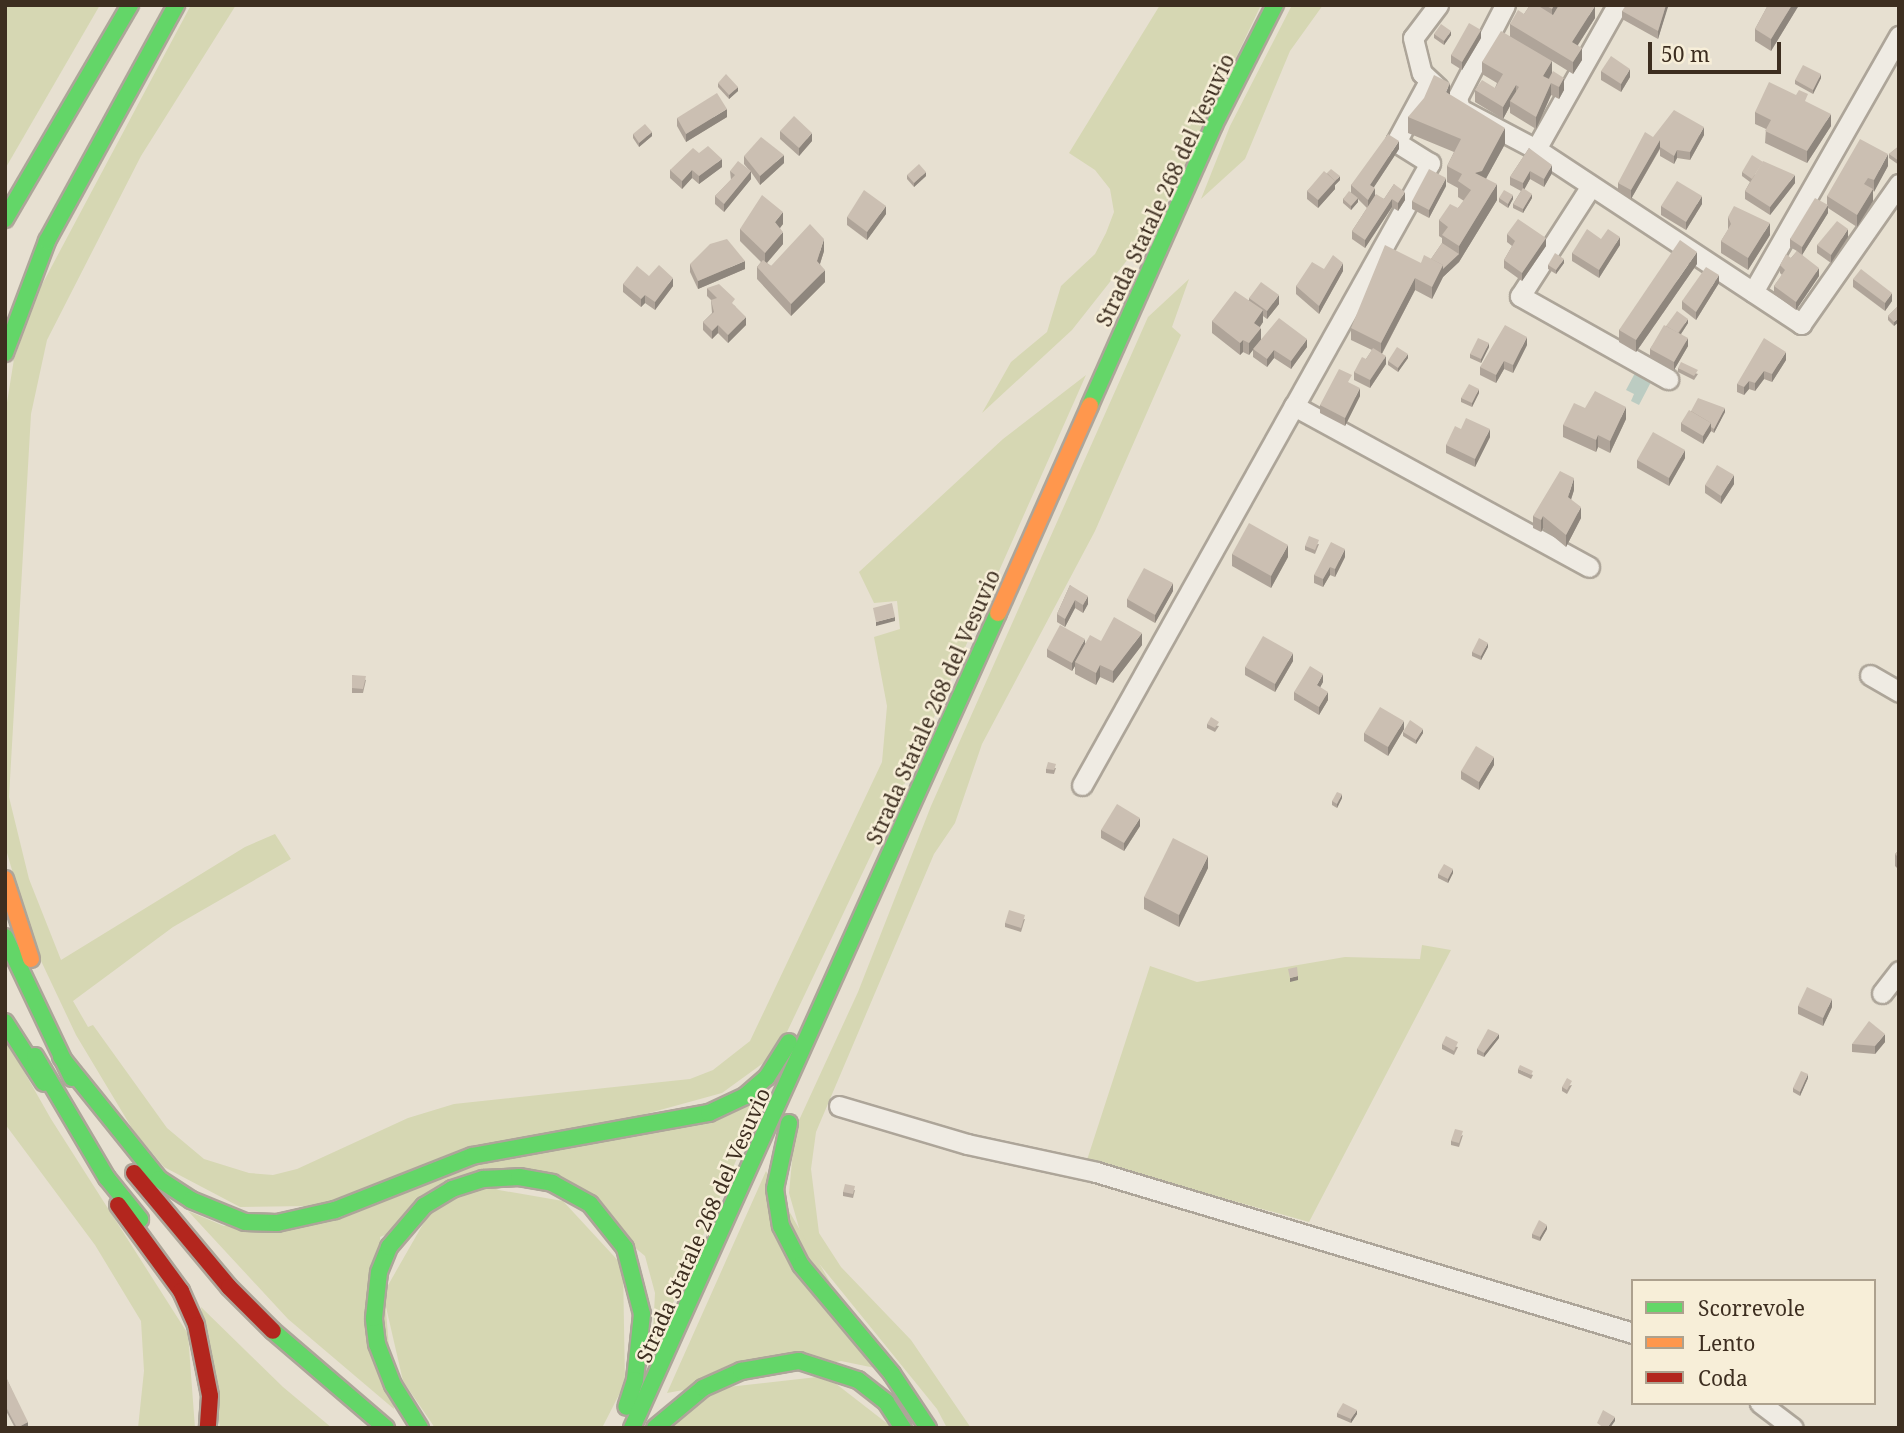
<!DOCTYPE html>
<html>
<head>
<meta charset="utf-8">
<style>
	body { margin:0 }
	#map { position:relative; width:1904px; height:1433px; overflow:hidden; background:#e7e0d1; font-family:"Noto Serif",serif }
	div>[style] { position:absolute }
	[style*='--x'] { left:calc(var(--x)*1px); top:calc(var(--y)*1px); width:calc(var(--w)*1px); rotate:calc(var(--a)*1deg) }
	.green>* { inset:0; background:#d6d7b3 }
	.water>* { inset:0; background:#bcccc2 }
	.roads { filter:drop-shadow(2px 0 #ada599) drop-shadow(-2px 0 #ada599) drop-shadow(0 2px #ada599) drop-shadow(0 -2px #ada599) }
	.street>* { height:19px; margin:-9.5px; padding:0 9.5px; transform-origin:9.5px; border-radius:9.5px; background:#efebe3 }
	.fast>* { height:16px; margin:-8px; padding:0 8px; transform-origin:8px; border-radius:8px; background:#63d668 }
	.slow>* { height:16px; margin:-8px; padding:0 8px; transform-origin:8px; border-radius:8px; background:#ff974d }
	.jam>* { height:16px; margin:-8px; padding:0 8px; transform-origin:8px; border-radius:8px; background:#b3261e }
	.wall>* { inset:0; background:#afa499 }
	.shaded-wall>* { inset:0; background:#8e867d }
	.building>* { inset:0; background:#cbbfb2 }
	span { translate:-50% -50%; white-space:nowrap; text-align:center; line-height:1.15; -webkit-text-stroke:5px #f7eed8; paint-order:stroke }
	.street-label { font-size:21px; color:#3d2e20 }
	.frame { position:absolute; inset:0; border:7px solid #3d2e20; pointer-events:none }
	.legend { position:absolute; left:1631px; top:1279px; width:245px; height:126px; box-sizing:border-box; background:#f7eed8; border:2px solid #ada18e; margin:0; padding:9px 12px; list-style:none; font-size:21px; color:#3d2e20 }
	.legend li { display:flex; align-items:center; gap:14px; height:35px }
	.legend b { width:35px; border:2px solid #ada18e }
	.scale { position:absolute; left:1648px; top:42px; width:133px; height:32px; box-sizing:border-box; border:4px solid #3d2e20; border-top:0; padding-left:9px; font-size:21px; line-height:24px; white-space:nowrap; color:#3d2e20; -webkit-text-stroke:5px #f7eed8; paint-order:stroke }
</style>
</head>
<body>
<div id="map">
	<div class="green">
		<div style="clip-path:polygon(5px 5px,100px 5px,5px 169px)"></div>
		<div style="clip-path:polygon(191px 5px,236px 5px,141px 156px,47px 340px,31px 414px,9px 797px,29px 879px,61px 960px,245px 847px,275px 834px,291px 859px,173px 927px,73px 1001px,88px 1027px,93px 1025px,167px 1128px,204px 1159px,249px 1173px,273px 1175px,297px 1169px,408px 1118px,454px 1104px,690px 1079px,713px 1070px,750px 1041px,882px 762px,887px 706px,874px 637px,900px 629px,897px 601px,874px 603px,859px 572px,1003px 439px,1086px 375px,900px 794px,777px 1053px,722px 1093px,311px 1206px,240px 1207px,164px 1167px,133px 1130px,76px 1035px,34px 946px,5px 846px,5px 415px,14px 359px,37px 294px)"></div>
		<div style="clip-path:polygon(1160px 5px,1261px 5px,1158px 221px,1072px 330px,982px 413px,1011px 362px,1047px 332px,1061px 286px,1095px 254px,1106px 233px,1114px 212px,1110px 189px,1095px 170px,1069px 153px)"></div>
		<div style="clip-path:polygon(1292px 5px,1323px 5px,1290px 51px,1245px 159px,1201px 199px,1230px 126px)"></div>
		<div style="clip-path:polygon(1189px 279px,1172px 327px,1181px 335px,1095px 531px,982px 744px,955px 823px,934px 854px,816px 1132px,811px 1169px,819px 1233px,841px 1267px,911px 1340px,971px 1428px,947px 1428px,937px 1409px,804px 1245px,789px 1193px,795px 1129px,858px 992px,931px 806px,1148px 317px)"></div>
		<div style="clip-path:polygon(1422px 945px,1451px 950px,1309px 1222px,1087px 1160px,1150px 966px,1197px 982px,1345px 957px,1420px 959px)"></div>
		<div style="clip-path:polygon(5px 1038px,51px 1119px,188px 1334px,195px 1428px,138px 1428px,144px 1371px,141px 1321px,95px 1245px,5px 1124px)"></div>
		<div style="clip-path:polygon(765px 1095px,652px 1351px,655px 1293px,645px 1256px,543px 1171px,380px 1237px,394px 1409px,288px 1319px,188px 1211px,224px 1226px)"></div>
		<div style="clip-path:polygon(766px 1171px,880px 1369px,841px 1361px,667px 1393px)"></div>
		<div style="clip-path:polygon(493px 1189px,563px 1201px,623px 1266px,625px 1383px,602px 1428px,435px 1428px,403px 1381px,383px 1294px,427px 1217px)"></div>
		<div style="clip-path:polygon(201px 1307px,283px 1387px,332px 1428px,220px 1428px)"></div>
		<div style="clip-path:polygon(826px 1376px,893px 1428px,667px 1428px,719px 1388px)"></div>
	</div>
	<div class="water">
		<div style="clip-path:polygon(1635px 373px,1651px 382px,1639px 405px,1631px 401px,1634px 394px,1626px 390px)"></div>
	</div>
	<div class="roads">
		<div class="street">
			<div style="--x:1438;--y:5;--w:41;--a:127.1"></div>
			<div style="--x:1413;--y:38;--w:36;--a:76"></div>
			<div style="--x:1422;--y:73;--w:22;--a:43"></div>
			<div style="--x:1505;--y:5;--w:105;--a:117.3"></div>
			<div style="--x:1457;--y:98;--w:11;--a:75"></div>
			<div style="--x:1460;--y:109;--w:86;--a:27.8"></div>
			<div style="--x:1536;--y:149;--w:318;--a:33.4"></div>
			<div style="--x:1801;--y:324;--w:171;--a:-55"></div>
			<div style="--x:1429;--y:81;--w:69;--a:118.4"></div>
			<div style="--x:1396;--y:142;--w:40;--a:32"></div>
			<div style="--x:1430;--y:163;--w:278;--a:119.2"></div>
			<div style="--x:1294;--y:406;--w:336;--a:28.6"></div>
			<div style="--x:1536;--y:149;--w:165;--a:-60.6"></div>
			<div style="--x:1591;--y:186;--w:131;--a:122.8"></div>
			<div style="--x:1520;--y:296;--w:170;--a:29.3"></div>
			<div style="--x:1753;--y:292;--w:295;--a:-60.3"></div>
			<div style="--x:1870;--y:675;--w:34;--a:30"></div>
			<div style="--x:1082;--y:785;--w:434;--a:-60.8"></div>
			<div style="--x:1882;--y:993;--w:28;--a:-52"></div>
			<div style="--x:839;--y:1106;--w:134;--a:16.5"></div>
			<div style="--x:967;--y:1144;--w:132;--a:12.2"></div>
			<div style="--x:1096;--y:1172;--w:561;--a:16.69"></div>
			<div style="--x:1760;--y:1403;--w:41;--a:37.1"></div>
		</div>
		<div class="fast">
			<div style="--x:5;--y:219;--w:248;--a:-59.7"></div>
			<div style="--x:5;--y:353;--w:120;--a:-69.4"></div>
			<div style="--x:47;--y:241;--w:269;--a:-61.3"></div>
			<div style="--x:1090;--y:405;--w:306;--a:-66.1"></div>
			<div style="--x:1214;--y:125;--w:135;--a:-63.1"></div>
			<div style="--x:5;--y:937;--w:156;--a:64.6"></div>
			<div style="--x:5;--y:1022;--w:72;--a:57.4"></div>
			<div style="--x:35;--y:1056;--w:142;--a:59.5"></div>
			<div style="--x:107;--y:1178;--w:53;--a:51.2"></div>
			<div style="--x:61;--y:1057;--w:156;--a:51.2"></div>
			<div style="--x:159;--y:1179;--w:38;--a:33"></div>
			<div style="--x:191;--y:1200;--w:58;--a:22.2"></div>
			<div style="--x:245;--y:1222;--w:32;--a:2"></div>
			<div style="--x:277;--y:1223;--w:59;--a:-12.6"></div>
			<div style="--x:335;--y:1210;--w:147;--a:-21.5"></div>
			<div style="--x:472;--y:1156;--w:241;--a:-10.3"></div>
			<div style="--x:709;--y:1113;--w:40;--a:-25"></div>
			<div style="--x:745;--y:1096;--w:29;--a:-41"></div>
			<div style="--x:767;--y:1077;--w:41;--a:-57.8"></div>
			<div style="--x:789;--y:1123;--w:67;--a:102"></div>
			<div style="--x:775;--y:1189;--w:37;--a:81"></div>
			<div style="--x:781;--y:1226;--w:44;--a:62.9"></div>
			<div style="--x:801;--y:1265;--w:142;--a:50.1"></div>
			<div style="--x:892;--y:1374;--w:65;--a:56.3"></div>
			<div style="--x:273;--y:1331;--w:149;--a:40.6"></div>
			<div style="--x:420;--y:1428;--w:51;--a:-122.1"></div>
			<div style="--x:393;--y:1385;--w:44;--a:-111.3"></div>
			<div style="--x:377;--y:1344;--w:26;--a:-97"></div>
			<div style="--x:374;--y:1318;--w:46;--a:-83.8"></div>
			<div style="--x:379;--y:1272;--w:27;--a:-68"></div>
			<div style="--x:389;--y:1247;--w:54;--a:-49.5"></div>
			<div style="--x:424;--y:1206;--w:33;--a:-31"></div>
			<div style="--x:452;--y:1189;--w:33;--a:-18"></div>
			<div style="--x:483;--y:1179;--w:36;--a:-3"></div>
			<div style="--x:519;--y:1177;--w:34;--a:10"></div>
			<div style="--x:552;--y:1183;--w:43;--a:28.9"></div>
			<div style="--x:590;--y:1204;--w:56;--a:51.5"></div>
			<div style="--x:625;--y:1248;--w:68;--a:75.6"></div>
			<div style="--x:642;--y:1314;--w:66;--a:96.1"></div>
			<div style="--x:635;--y:1380;--w:28;--a:108"></div>
			<div style="--x:632;--y:1428;--w:893;--a:-65.82"></div>
			<div style="--x:655;--y:1428;--w:62;--a:-39.8"></div>
			<div style="--x:703;--y:1388;--w:42;--a:-24.1"></div>
			<div style="--x:741;--y:1371;--w:59;--a:-9.8"></div>
			<div style="--x:799;--y:1361;--w:62;--a:17.9"></div>
			<div style="--x:858;--y:1380;--w:36;--a:38"></div>
			<div style="--x:886;--y:1402;--w:31;--a:57"></div>
		</div>
		<div class="slow">
			<div style="--x:998;--y:613;--w:227;--a:-66.1"></div>
			<div style="--x:5;--y:879;--w:84;--a:72"></div>
		</div>
		<div class="jam">
			<div style="--x:134;--y:1173;--w:148;--a:50.2"></div>
			<div style="--x:229;--y:1287;--w:62;--a:45"></div>
			<div style="--x:118;--y:1205;--w:107;--a:53.8"></div>
			<div style="--x:181;--y:1291;--w:37;--a:66"></div>
			<div style="--x:196;--y:1325;--w:72;--a:78.8"></div>
			<div style="--x:210;--y:1396;--w:32;--a:94"></div>
		</div>
	</div>
	<div class="wall">
		<div style="clip-path:polygon(1530px 5px,1559px 5px,1595px 18px,1578px 45px,1582px 60px,1573px 74px,1552px 61px,1552px 73px,1564px 90px,1559px 99px,1551px 95px,1536px 129px,1510px 113px,1510px 106px,1503px 119px,1475px 102px,1475px 90px,1495px 88px,1497px 83px,1482px 74px,1482px 62px,1510px 36px,1510px 24px,1524px 14px)"></div>
		<div style="clip-path:polygon(1668px 5px,1658px 39px,1622px 19px,1622px 11px)"></div>
		<div style="clip-path:polygon(1768px 5px,1799px 5px,1771px 51px,1755px 41px,1755px 29px)"></div>
		<div style="clip-path:polygon(1434px 34px,1451px 35px,1444px 45px,1434px 38px)"></div>
		<div style="clip-path:polygon(1481px 38px,1462px 70px,1451px 63px,1451px 55px)"></div>
		<div style="clip-path:polygon(1601px 71px,1630px 77px,1621px 92px,1601px 80px)"></div>
		<div style="clip-path:polygon(1821px 78px,1813px 94px,1795px 84px,1795px 80px)"></div>
		<div style="clip-path:polygon(718px 83px,738px 91px,729px 99px,718px 87px)"></div>
		<div style="clip-path:polygon(1450px 95px,1505px 144px,1486px 178px,1497px 200px,1459px 262px,1443px 277px,1432px 299px,1415px 290px,1382px 354px,1386px 364px,1370px 388px,1354px 380px,1354px 372px,1366px 359px,1372px 350px,1351px 340px,1351px 328px,1421px 263px,1431px 259px,1442px 243px,1442px 238px,1439px 236px,1439px 220px,1458px 208px,1464px 201px,1458px 197px,1458px 188px,1447px 182px,1447px 166px,1454px 152px,1408px 133px,1408px 117px)"></div>
		<div style="clip-path:polygon(1808px 103px,1831px 126px,1807px 163px,1765px 143px,1766px 129px,1755px 124px,1755px 112px)"></div>
		<div style="clip-path:polygon(727px 117px,686px 142px,677px 126px,677px 118px)"></div>
		<div style="clip-path:polygon(780px 131px,812px 141px,799px 156px,780px 139px)"></div>
		<div style="clip-path:polygon(633px 134px,652px 136px,639px 147px,633px 138px)"></div>
		<div style="clip-path:polygon(1704px 135px,1690px 160px,1677px 158px,1674px 164px,1660px 156px,1660px 149px,1631px 199px,1618px 191px,1618px 183px,1653px 137px)"></div>
		<div style="clip-path:polygon(1899px 146px,1899px 165px,1889px 158px,1889px 154px)"></div>
		<div style="clip-path:polygon(1529px 148px,1552px 173px,1544px 187px,1530px 179px,1524px 189px,1532px 198px,1523px 213px,1513px 208px,1513px 204px,1521px 191px,1510px 185px,1510px 177px)"></div>
		<div style="clip-path:polygon(1399px 149px,1374px 187px,1375px 195px,1384px 199px,1394px 184px,1405px 200px,1398px 211px,1392px 207px,1365px 248px,1352px 239px,1352px 231px,1367px 208px,1358px 199px,1358px 202px,1351px 210px,1343px 203px,1343px 199px,1351px 192px,1351px 185px)"></div>
		<div style="clip-path:polygon(699px 153px,722px 167px,699px 184px,692px 178px,682px 189px,670px 178px,670px 170px)"></div>
		<div style="clip-path:polygon(744px 156px,784px 163px,760px 185px,751px 172px,751px 179px,724px 212px,715px 204px,715px 196px,731px 180px,730px 171px,750px 171px,744px 164px)"></div>
		<div style="clip-path:polygon(1888px 166px,1873px 192px,1873px 201px,1857px 227px,1828px 208px,1828px 213px,1802px 255px,1819px 276px,1796px 310px,1774px 294px,1774px 286px,1782px 275px,1780px 273px,1780px 265px,1791px 258px,1797px 251px,1790px 247px,1790px 239px,1827px 205px,1827px 196px)"></div>
		<div style="clip-path:polygon(1742px 172px,1795px 183px,1770px 215px,1745px 199px,1745px 191px,1750px 182px,1742px 176px)"></div>
		<div style="clip-path:polygon(1327px 173px,1340px 180px,1335px 185px,1335px 189px,1318px 208px,1307px 199px,1307px 191px)"></div>
		<div style="clip-path:polygon(907px 175px,926px 176px,914px 187px,907px 179px)"></div>
		<div style="clip-path:polygon(1446px 186px,1429px 218px,1412px 209px,1412px 201px)"></div>
		<div style="clip-path:polygon(1499px 198px,1513px 199px,1508px 208px,1499px 202px)"></div>
		<div style="clip-path:polygon(1702px 204px,1686px 230px,1661px 215px,1661px 206px)"></div>
		<div style="clip-path:polygon(886px 214px,867px 240px,847px 225px,847px 217px)"></div>
		<div style="clip-path:polygon(1728px 217px,1770px 235px,1748px 270px,1721px 253px,1721px 241px,1728px 230px)"></div>
		<div style="clip-path:polygon(783px 224px,780px 228px,783px 244px,767px 263px,771px 266px,824px 251px,820px 264px,825px 282px,791px 316px,757px 279px,757px 267px,761px 262px,740px 241px,740px 229px)"></div>
		<div style="clip-path:polygon(1507px 234px,1546px 246px,1522px 281px,1504px 268px,1504px 260px,1512px 246px,1507px 242px)"></div>
		<div style="clip-path:polygon(1848px 237px,1831px 263px,1817px 253px,1817px 245px)"></div>
		<div style="clip-path:polygon(1601px 239px,1620px 245px,1599px 278px,1572px 261px,1572px 253px)"></div>
		<div style="clip-path:polygon(1564px 263px,1556px 274px,1548px 269px,1548px 265px)"></div>
		<div style="clip-path:polygon(690px 264px,745px 269px,698px 289px,690px 272px)"></div>
		<div style="clip-path:polygon(1697px 264px,1636px 352px,1619px 342px,1619px 330px)"></div>
		<div style="clip-path:polygon(1324px 269px,1343px 271px,1319px 314px,1296px 294px,1296px 286px)"></div>
		<div style="clip-path:polygon(649px 276px,673px 286px,655px 310px,645px 303px,641px 307px,623px 292px,623px 284px)"></div>
		<div style="clip-path:polygon(1853px 279px,1892px 301px,1885px 311px,1853px 287px)"></div>
		<div style="clip-path:polygon(1719px 283px,1696px 320px,1682px 309px,1682px 301px)"></div>
		<div style="clip-path:polygon(707px 288px,735px 306px,746px 325px,728px 343px,718px 333px,712px 339px,703px 330px,703px 322px,712px 313px,711px 300px,707px 296px)"></div>
		<div style="clip-path:polygon(1249px 298px,1279px 304px,1267px 319px,1263px 316px,1263px 322px,1260px 327px,1261px 340px,1307px 347px,1291px 369px,1274px 358px,1267px 367px,1253px 357px,1253px 349px,1249px 355px,1243px 352px,1240px 355px,1212px 333px,1212px 321px,1249px 300px)"></div>
		<div style="clip-path:polygon(1897px 307px,1894px 326px,1888px 320px,1888px 316px)"></div>
		<div style="clip-path:polygon(1688px 323px,1681px 334px,1688px 346px,1674px 370px,1650px 357px,1650px 349px,1666px 326px)"></div>
		<div style="clip-path:polygon(1527px 345px,1513px 373px,1504px 369px,1496px 383px,1480px 375px,1480px 367px)"></div>
		<div style="clip-path:polygon(1489px 347px,1481px 363px,1470px 358px,1470px 354px)"></div>
		<div style="clip-path:polygon(1408px 358px,1398px 372px,1388px 365px,1388px 361px)"></div>
		<div style="clip-path:polygon(1786px 360px,1772px 382px,1764px 379px,1755px 391px,1749px 389px,1744px 395px,1737px 392px,1737px 384px)"></div>
		<div style="clip-path:polygon(1678px 368px,1698px 374px,1694px 380px,1678px 372px)"></div>
		<div style="clip-path:polygon(1479px 393px,1472px 407px,1461px 402px,1461px 398px)"></div>
		<div style="clip-path:polygon(1360px 396px,1345px 426px,1320px 413px,1320px 405px)"></div>
		<div style="clip-path:polygon(1585px 408px,1626px 419px,1610px 453px,1598px 447px,1596px 452px,1563px 437px,1563px 425px)"></div>
		<div style="clip-path:polygon(1691px 411px,1725px 412px,1714px 433px,1711px 431px,1703px 444px,1681px 431px,1681px 423px)"></div>
		<div style="clip-path:polygon(1461px 429px,1490px 437px,1475px 467px,1446px 453px,1446px 445px)"></div>
		<div style="clip-path:polygon(1685px 458px,1669px 486px,1637px 468px,1637px 460px)"></div>
		<div style="clip-path:polygon(1734px 484px,1721px 504px,1705px 493px,1705px 485px)"></div>
		<div style="clip-path:polygon(1574px 490px,1571px 499px,1581px 518px,1566px 547px,1543px 528px,1541px 532px,1533px 528px,1533px 516px)"></div>
		<div style="clip-path:polygon(1319px 544px,1315px 554px,1305px 550px,1305px 546px)"></div>
		<div style="clip-path:polygon(1232px 554px,1288px 557px,1271px 588px,1232px 566px)"></div>
		<div style="clip-path:polygon(1345px 557px,1335px 577px,1330px 575px,1323px 587px,1314px 583px,1314px 575px)"></div>
		<div style="clip-path:polygon(1070px 585px,1088px 604px,1083px 613px,1075px 608px,1065px 627px,1057px 622px,1057px 614px)"></div>
		<div style="clip-path:polygon(1173px 591px,1155px 623px,1127px 607px,1127px 599px)"></div>
		<div style="clip-path:polygon(1101px 641px,1142px 645px,1113px 683px,1100px 677px,1096px 685px,1075px 674px,1075px 666px,1072px 671px,1047px 657px,1047px 649px)"></div>
		<div style="clip-path:polygon(1488px 647px,1481px 660px,1472px 656px,1472px 652px)"></div>
		<div style="clip-path:polygon(1293px 661px,1275px 692px,1245px 675px,1245px 667px)"></div>
		<div style="clip-path:polygon(352px 675px,366px 680px,363px 693px,352px 693px)"></div>
		<div style="clip-path:polygon(1323px 682px,1320px 687px,1328px 700px,1319px 715px,1294px 700px,1294px 692px)"></div>
		<div style="clip-path:polygon(1207px 724px,1219px 726px,1215px 732px,1207px 728px)"></div>
		<div style="clip-path:polygon(1404px 729px,1388px 756px,1364px 741px,1364px 733px)"></div>
		<div style="clip-path:polygon(1403px 732px,1423px 733px,1416px 744px,1403px 736px)"></div>
		<div style="clip-path:polygon(1494px 765px,1479px 790px,1461px 779px,1461px 771px)"></div>
		<div style="clip-path:polygon(1056px 768px,1054px 774px,1046px 773px,1046px 769px)"></div>
		<div style="clip-path:polygon(1342px 798px,1337px 808px,1332px 805px,1332px 801px)"></div>
		<div style="clip-path:polygon(1140px 826px,1124px 851px,1101px 838px,1101px 830px)"></div>
		<div style="clip-path:polygon(1899px 850px,1899px 870px,1895px 866px,1895px 854px)"></div>
		<div style="clip-path:polygon(1208px 868px,1179px 927px,1144px 909px,1144px 897px)"></div>
		<div style="clip-path:polygon(1453px 873px,1448px 883px,1438px 878px,1438px 874px)"></div>
		<div style="clip-path:polygon(1025px 919px,1021px 932px,1005px 927px,1005px 923px)"></div>
		<div style="clip-path:polygon(1798px 1006px,1832px 1007px,1823px 1026px,1798px 1014px)"></div>
		<div style="clip-path:polygon(1499px 1038px,1484px 1057px,1477px 1054px,1477px 1049px)"></div>
		<div style="clip-path:polygon(1885px 1042px,1875px 1054px,1852px 1052px,1852px 1044px)"></div>
		<div style="clip-path:polygon(1442px 1044px,1458px 1047px,1454px 1055px,1442px 1049px)"></div>
		<div style="clip-path:polygon(1518px 1069px,1533px 1075px,1531px 1079px,1518px 1073px)"></div>
		<div style="clip-path:polygon(1808px 1078px,1800px 1096px,1793px 1092px,1793px 1088px)"></div>
		<div style="clip-path:polygon(1572px 1085px,1567px 1094px,1562px 1091px,1562px 1087px)"></div>
		<div style="clip-path:polygon(1463px 1135px,1459px 1147px,1451px 1145px,1451px 1141px)"></div>
		<div style="clip-path:polygon(855px 1190px,853px 1198px,843px 1196px,843px 1192px)"></div>
		<div style="clip-path:polygon(1547px 1229px,1540px 1241px,1532px 1238px,1532px 1234px)"></div>
		<div style="clip-path:polygon(5px 1375px,28px 1426px,24px 1428px,15px 1428px,5px 1409px)"></div>
		<div style="clip-path:polygon(1337px 1413px,1357px 1414px,1351px 1423px,1337px 1417px)"></div>
	</div>
	<div class="shaded-wall">
		<div style="clip-path:polygon(1554px 5px,1559px 5px,1552px 17px,1552px 9px)"></div>
		<div style="clip-path:polygon(1666px 5px,1668px 5px,1668px 7px,1658px 39px,1658px 31px)"></div>
		<div style="clip-path:polygon(1792px 5px,1799px 5px,1771px 51px,1771px 39px)"></div>
		<div style="clip-path:polygon(1595px 6px,1595px 18px,1572px 54px,1572px 42px)"></div>
		<div style="clip-path:polygon(1481px 30px,1481px 38px,1462px 70px,1462px 62px)"></div>
		<div style="clip-path:polygon(1451px 31px,1451px 35px,1444px 45px,1444px 41px)"></div>
		<div style="clip-path:polygon(1582px 48px,1582px 60px,1573px 74px,1573px 62px)"></div>
		<div style="clip-path:polygon(1552px 61px,1552px 73px,1543px 88px,1543px 76px)"></div>
		<div style="clip-path:polygon(1630px 69px,1630px 77px,1621px 92px,1621px 84px)"></div>
		<div style="clip-path:polygon(1821px 74px,1821px 78px,1813px 94px,1813px 90px)"></div>
		<div style="clip-path:polygon(1564px 78px,1564px 90px,1559px 99px,1559px 87px)"></div>
		<div style="clip-path:polygon(1450px 83px,1450px 99px,1446px 92px)"></div>
		<div style="clip-path:polygon(1551px 83px,1551px 95px,1536px 129px,1536px 117px)"></div>
		<div style="clip-path:polygon(1516px 85px,1516px 97px,1510px 101px,1510px 106px,1503px 119px,1503px 107px)"></div>
		<div style="clip-path:polygon(738px 87px,738px 91px,729px 99px,729px 95px)"></div>
		<div style="clip-path:polygon(727px 109px,727px 117px,686px 142px,686px 134px)"></div>
		<div style="clip-path:polygon(1831px 114px,1831px 126px,1807px 163px,1807px 151px)"></div>
		<div style="clip-path:polygon(1704px 127px,1704px 135px,1690px 160px,1690px 152px)"></div>
		<div style="clip-path:polygon(1505px 128px,1505px 144px,1482px 186px,1475px 173px)"></div>
		<div style="clip-path:polygon(652px 132px,652px 136px,639px 147px,639px 143px)"></div>
		<div style="clip-path:polygon(812px 133px,812px 141px,799px 156px,799px 148px)"></div>
		<div style="clip-path:polygon(1660px 140px,1660px 148px,1631px 199px,1631px 190px)"></div>
		<div style="clip-path:polygon(1399px 141px,1399px 149px,1370px 193px,1370px 185px)"></div>
		<div style="clip-path:polygon(1677px 150px,1677px 158px,1674px 164px,1674px 156px)"></div>
		<div style="clip-path:polygon(1888px 154px,1888px 166px,1874px 192px,1874px 180px)"></div>
		<div style="clip-path:polygon(784px 155px,784px 163px,760px 185px,760px 176px)"></div>
		<div style="clip-path:polygon(722px 159px,722px 167px,699px 184px,699px 176px)"></div>
		<div style="clip-path:polygon(1552px 165px,1552px 173px,1544px 187px,1544px 179px)"></div>
		<div style="clip-path:polygon(692px 170px,692px 178px,682px 189px,682px 181px)"></div>
		<div style="clip-path:polygon(751px 171px,751px 179px,724px 212px,724px 204px)"></div>
		<div style="clip-path:polygon(1530px 171px,1530px 179px,1523px 192px,1523px 183px)"></div>
		<div style="clip-path:polygon(926px 172px,926px 176px,914px 187px,914px 183px)"></div>
		<div style="clip-path:polygon(1795px 175px,1795px 183px,1770px 215px,1770px 207px)"></div>
		<div style="clip-path:polygon(1340px 176px,1340px 180px,1335px 185px,1335px 189px,1318px 208px,1318px 200px)"></div>
		<div style="clip-path:polygon(1446px 178px,1446px 186px,1429px 218px,1429px 210px)"></div>
		<div style="clip-path:polygon(1497px 184px,1497px 200px,1459px 262px,1443px 277px,1432px 299px,1432px 287px,1443px 265px,1459px 254px,1459px 246px)"></div>
		<div style="clip-path:polygon(1375px 188px,1375px 196px,1368px 208px,1368px 200px)"></div>
		<div style="clip-path:polygon(1873px 189px,1873px 201px,1857px 227px,1857px 215px)"></div>
		<div style="clip-path:polygon(1405px 192px,1405px 200px,1398px 211px,1398px 203px)"></div>
		<div style="clip-path:polygon(1532px 194px,1532px 198px,1523px 213px,1523px 209px)"></div>
		<div style="clip-path:polygon(1513px 195px,1513px 199px,1508px 208px,1508px 204px)"></div>
		<div style="clip-path:polygon(1702px 196px,1702px 204px,1686px 230px,1686px 222px)"></div>
		<div style="clip-path:polygon(1358px 198px,1358px 202px,1351px 210px,1351px 206px)"></div>
		<div style="clip-path:polygon(1392px 199px,1392px 207px,1365px 248px,1365px 240px)"></div>
		<div style="clip-path:polygon(1828px 205px,1828px 213px,1802px 255px,1802px 247px)"></div>
		<div style="clip-path:polygon(886px 206px,886px 214px,867px 240px,867px 232px)"></div>
		<div style="clip-path:polygon(783px 212px,783px 224px,775px 234px,775px 222px)"></div>
		<div style="clip-path:polygon(1770px 223px,1770px 235px,1748px 270px,1748px 258px)"></div>
		<div style="clip-path:polygon(1848px 229px,1848px 237px,1831px 263px,1831px 255px)"></div>
		<div style="clip-path:polygon(783px 232px,783px 244px,765px 265px,765px 253px)"></div>
		<div style="clip-path:polygon(1620px 237px,1620px 245px,1599px 278px,1599px 270px)"></div>
		<div style="clip-path:polygon(1546px 238px,1546px 246px,1522px 281px,1522px 273px)"></div>
		<div style="clip-path:polygon(824px 239px,824px 251px,817px 273px,817px 261px)"></div>
		<div style="clip-path:polygon(1697px 252px,1697px 264px,1636px 352px,1636px 340px)"></div>
		<div style="clip-path:polygon(1564px 259px,1564px 263px,1556px 274px,1556px 270px)"></div>
		<div style="clip-path:polygon(745px 261px,745px 269px,698px 289px,698px 281px)"></div>
		<div style="clip-path:polygon(1343px 263px,1343px 271px,1319px 314px,1319px 306px)"></div>
		<div style="clip-path:polygon(1819px 268px,1819px 276px,1796px 310px,1796px 302px)"></div>
		<div style="clip-path:polygon(825px 270px,825px 282px,791px 316px,791px 304px)"></div>
		<div style="clip-path:polygon(1719px 275px,1719px 283px,1696px 320px,1696px 312px)"></div>
		<div style="clip-path:polygon(673px 278px,673px 286px,655px 310px,655px 302px)"></div>
		<div style="clip-path:polygon(1415px 278px,1415px 290px,1381px 355px,1381px 343px)"></div>
		<div style="clip-path:polygon(1892px 293px,1892px 301px,1885px 311px,1885px 303px)"></div>
		<div style="clip-path:polygon(645px 295px,645px 303px,641px 307px,641px 299px)"></div>
		<div style="clip-path:polygon(1279px 295px,1279px 304px,1267px 319px,1267px 311px)"></div>
		<div style="clip-path:polygon(1263px 310px,1263px 322px,1254px 335px,1254px 323px)"></div>
		<div style="clip-path:polygon(746px 317px,746px 325px,728px 343px,728px 335px)"></div>
		<div style="clip-path:polygon(1899px 318px,1899px 322px,1894px 326px,1894px 322px)"></div>
		<div style="clip-path:polygon(1688px 319px,1688px 323px,1677px 340px,1677px 336px)"></div>
		<div style="clip-path:polygon(718px 325px,718px 333px,712px 339px,712px 331px)"></div>
		<div style="clip-path:polygon(1261px 328px,1261px 340px,1249px 355px,1249px 343px)"></div>
		<div style="clip-path:polygon(1527px 337px,1527px 345px,1513px 373px,1513px 365px)"></div>
		<div style="clip-path:polygon(1688px 338px,1688px 346px,1674px 370px,1674px 362px)"></div>
		<div style="clip-path:polygon(1307px 339px,1307px 347px,1291px 369px,1291px 361px)"></div>
		<div style="clip-path:polygon(1243px 340px,1243px 352px,1240px 355px,1240px 343px)"></div>
		<div style="clip-path:polygon(1489px 343px,1489px 347px,1481px 363px,1481px 359px)"></div>
		<div style="clip-path:polygon(1274px 350px,1274px 358px,1267px 367px,1267px 359px)"></div>
		<div style="clip-path:polygon(1786px 352px,1786px 360px,1772px 382px,1772px 374px)"></div>
		<div style="clip-path:polygon(1408px 354px,1408px 358px,1398px 372px,1398px 368px)"></div>
		<div style="clip-path:polygon(1386px 356px,1386px 364px,1370px 388px,1370px 380px)"></div>
		<div style="clip-path:polygon(1504px 361px,1504px 369px,1496px 383px,1496px 375px)"></div>
		<div style="clip-path:polygon(1764px 371px,1764px 379px,1755px 391px,1755px 383px)"></div>
		<div style="clip-path:polygon(1749px 381px,1749px 389px,1744px 395px,1744px 387px)"></div>
		<div style="clip-path:polygon(1360px 388px,1360px 396px,1345px 426px,1345px 418px)"></div>
		<div style="clip-path:polygon(1479px 389px,1479px 393px,1472px 407px,1472px 403px)"></div>
		<div style="clip-path:polygon(1626px 407px,1626px 419px,1610px 453px,1610px 441px)"></div>
		<div style="clip-path:polygon(1725px 408px,1725px 412px,1714px 433px,1714px 429px)"></div>
		<div style="clip-path:polygon(1711px 423px,1711px 431px,1703px 444px,1703px 436px)"></div>
		<div style="clip-path:polygon(1490px 429px,1490px 437px,1475px 467px,1475px 459px)"></div>
		<div style="clip-path:polygon(1598px 435px,1598px 447px,1596px 452px,1596px 440px)"></div>
		<div style="clip-path:polygon(1685px 450px,1685px 458px,1669px 486px,1669px 478px)"></div>
		<div style="clip-path:polygon(1734px 475px,1734px 484px,1721px 504px,1721px 496px)"></div>
		<div style="clip-path:polygon(1574px 478px,1574px 490px,1568px 509px,1568px 497px)"></div>
		<div style="clip-path:polygon(1581px 507px,1581px 518px,1566px 547px,1566px 535px)"></div>
		<div style="clip-path:polygon(1543px 516px,1543px 528px,1541px 532px,1541px 520px)"></div>
		<div style="clip-path:polygon(1288px 545px,1288px 557px,1271px 588px,1271px 576px)"></div>
		<div style="clip-path:polygon(1345px 549px,1345px 557px,1335px 577px,1335px 569px)"></div>
		<div style="clip-path:polygon(1330px 567px,1330px 575px,1323px 587px,1323px 579px)"></div>
		<div style="clip-path:polygon(1173px 583px,1173px 591px,1155px 623px,1155px 615px)"></div>
		<div style="clip-path:polygon(1088px 596px,1088px 604px,1083px 613px,1083px 605px)"></div>
		<div style="clip-path:polygon(1075px 600px,1075px 608px,1065px 627px,1065px 619px)"></div>
		<div style="clip-path:polygon(895px 617px,895px 621px,876px 626px,876px 622px)"></div>
		<div style="clip-path:polygon(1142px 633px,1142px 645px,1113px 683px,1113px 671px)"></div>
		<div style="clip-path:polygon(1085px 639px,1085px 647px,1075px 662px,1075px 666px,1072px 671px,1072px 663px)"></div>
		<div style="clip-path:polygon(1488px 643px,1488px 647px,1481px 660px,1481px 656px)"></div>
		<div style="clip-path:polygon(1293px 653px,1293px 661px,1275px 692px,1275px 684px)"></div>
		<div style="clip-path:polygon(1100px 665px,1100px 677px,1096px 685px,1096px 673px)"></div>
		<div style="clip-path:polygon(1323px 674px,1323px 682px,1317px 693px,1317px 685px)"></div>
		<div style="clip-path:polygon(1328px 692px,1328px 700px,1319px 715px,1319px 707px)"></div>
		<div style="clip-path:polygon(1404px 721px,1404px 729px,1388px 756px,1388px 747px)"></div>
		<div style="clip-path:polygon(1423px 729px,1423px 733px,1416px 744px,1416px 740px)"></div>
		<div style="clip-path:polygon(1494px 757px,1494px 765px,1479px 790px,1479px 782px)"></div>
		<div style="clip-path:polygon(1342px 794px,1342px 798px,1337px 808px,1337px 804px)"></div>
		<div style="clip-path:polygon(1140px 818px,1140px 826px,1124px 851px,1124px 843px)"></div>
		<div style="clip-path:polygon(1208px 856px,1208px 868px,1179px 927px,1179px 915px)"></div>
		<div style="clip-path:polygon(1453px 869px,1453px 873px,1448px 883px,1448px 879px)"></div>
		<div style="clip-path:polygon(1298px 976px,1298px 980px,1290px 982px,1290px 978px)"></div>
		<div style="clip-path:polygon(1832px 999px,1832px 1007px,1823px 1026px,1823px 1018px)"></div>
		<div style="clip-path:polygon(1499px 1034px,1499px 1038px,1484px 1057px,1484px 1053px)"></div>
		<div style="clip-path:polygon(1885px 1034px,1885px 1042px,1875px 1054px,1875px 1046px)"></div>
		<div style="clip-path:polygon(1808px 1074px,1808px 1078px,1800px 1096px,1800px 1092px)"></div>
		<div style="clip-path:polygon(1547px 1225px,1547px 1229px,1540px 1241px,1540px 1237px)"></div>
		<div style="clip-path:polygon(1357px 1410px,1357px 1414px,1351px 1423px,1351px 1419px)"></div>
		<div style="clip-path:polygon(1615px 1417px,1615px 1421px,1610px 1428px,1607px 1428px)"></div>
		<div style="clip-path:polygon(28px 1422px,28px 1426px,24px 1428px,17px 1428px)"></div>
	</div>
	<div class="building">
		<div style="clip-path:polygon(1530px 5px,1537px 5px,1553px 15px,1559px 5px,1595px 6px,1572px 42px,1582px 48px,1573px 62px,1510px 24px,1518px 10px,1524px 14px)"></div>
		<div style="clip-path:polygon(1545px 5px,1554px 5px,1552px 9px)"></div>
		<div style="clip-path:polygon(1626px 5px,1666px 5px,1658px 31px,1622px 11px)"></div>
		<div style="clip-path:polygon(1768px 5px,1792px 5px,1771px 39px,1755px 29px)"></div>
		<div style="clip-path:polygon(1469px 23px,1481px 30px,1462px 62px,1451px 55px)"></div>
		<div style="clip-path:polygon(1441px 24px,1451px 31px,1444px 41px,1434px 34px)"></div>
		<div style="clip-path:polygon(1501px 31px,1552px 61px,1543px 76px,1549px 79px,1553px 71px,1564px 78px,1559px 87px,1551px 83px,1536px 117px,1510px 101px,1519px 87px,1516px 85px,1503px 107px,1475px 90px,1482px 80px,1495px 88px,1503px 74px,1482px 62px)"></div>
		<div style="clip-path:polygon(1611px 56px,1630px 69px,1621px 84px,1601px 71px)"></div>
		<div style="clip-path:polygon(1803px 65px,1821px 74px,1813px 90px,1795px 80px)"></div>
		<div style="clip-path:polygon(726px 74px,738px 87px,729px 95px,718px 83px)"></div>
		<div style="clip-path:polygon(1434px 75px,1450px 83px,1446px 92px,1505px 128px,1482px 171px,1475px 173px,1497px 184px,1459px 246px,1442px 235px,1448px 227px,1439px 220px,1450px 204px,1458px 208px,1471px 190px,1458px 181px,1462px 174px,1447px 166px,1461px 139px,1408px 117px,1424px 98px)"></div>
		<div style="clip-path:polygon(1769px 82px,1796px 95px,1799px 90px,1808px 94px,1805px 101px,1831px 114px,1807px 151px,1765px 131px,1771px 120px,1755px 112px)"></div>
		<div style="clip-path:polygon(717px 93px,727px 109px,686px 134px,677px 118px)"></div>
		<div style="clip-path:polygon(1674px 110px,1704px 127px,1690px 152px,1677px 150px,1674px 156px,1660px 147px,1660px 140px,1631px 190px,1618px 183px,1645px 132px,1653px 137px)"></div>
		<div style="clip-path:polygon(794px 116px,812px 133px,799px 148px,780px 131px)"></div>
		<div style="clip-path:polygon(645px 124px,652px 132px,639px 143px,633px 134px)"></div>
		<div style="clip-path:polygon(1388px 134px,1399px 141px,1370px 185px,1375px 188px,1368px 200px,1351px 185px)"></div>
		<div style="clip-path:polygon(761px 137px,784px 155px,760px 176px,744px 156px)"></div>
		<div style="clip-path:polygon(1860px 139px,1888px 154px,1874px 180px,1868px 178px,1864px 184px,1873px 189px,1857px 215px,1827px 196px)"></div>
		<div style="clip-path:polygon(708px 146px,722px 159px,699px 176px,692px 170px,682px 181px,670px 170px,693px 148px,699px 153px)"></div>
		<div style="clip-path:polygon(1899px 146px,1899px 161px,1889px 154px)"></div>
		<div style="clip-path:polygon(1529px 148px,1552px 165px,1544px 179px,1530px 171px,1523px 183px,1510px 177px)"></div>
		<div style="clip-path:polygon(1752px 155px,1763px 162px,1752px 179px,1742px 172px)"></div>
		<div style="clip-path:polygon(738px 161px,751px 171px,724px 204px,715px 196px,735px 175px,730px 171px)"></div>
		<div style="clip-path:polygon(1763px 161px,1795px 175px,1770px 207px,1745px 191px)"></div>
		<div style="clip-path:polygon(919px 164px,926px 172px,914px 183px,907px 175px)"></div>
		<div style="clip-path:polygon(1331px 169px,1340px 176px,1335px 181px,1327px 173px)"></div>
		<div style="clip-path:polygon(1429px 169px,1446px 178px,1429px 210px,1412px 201px)"></div>
		<div style="clip-path:polygon(1324px 171px,1335px 181px,1318px 200px,1307px 191px)"></div>
		<div style="clip-path:polygon(1677px 181px,1702px 196px,1686px 222px,1661px 206px)"></div>
		<div style="clip-path:polygon(1394px 184px,1405px 192px,1398px 203px,1392px 199px,1365px 240px,1352px 231px,1376px 194px,1384px 199px)"></div>
		<div style="clip-path:polygon(1523px 188px,1532px 194px,1523px 209px,1513px 204px)"></div>
		<div style="clip-path:polygon(864px 190px,886px 206px,867px 232px,847px 217px)"></div>
		<div style="clip-path:polygon(1504px 190px,1513px 195px,1508px 204px,1499px 198px)"></div>
		<div style="clip-path:polygon(1349px 191px,1358px 198px,1351px 206px,1343px 199px)"></div>
		<div style="clip-path:polygon(762px 195px,783px 212px,775px 222px,783px 232px,765px 253px,740px 229px)"></div>
		<div style="clip-path:polygon(1815px 198px,1828px 205px,1802px 247px,1790px 239px)"></div>
		<div style="clip-path:polygon(1734px 206px,1770px 223px,1748px 258px,1721px 241px,1731px 224px,1728px 217px)"></div>
		<div style="clip-path:polygon(1518px 219px,1546px 238px,1522px 273px,1504px 260px,1515px 241px,1507px 234px)"></div>
		<div style="clip-path:polygon(1837px 221px,1848px 229px,1831px 255px,1817px 245px)"></div>
		<div style="clip-path:polygon(810px 224px,824px 239px,817px 261px,825px 270px,791px 304px,757px 267px,763px 260px,771px 266px)"></div>
		<div style="clip-path:polygon(1587px 229px,1601px 239px,1608px 229px,1620px 237px,1599px 270px,1572px 253px)"></div>
		<div style="clip-path:polygon(727px 239px,745px 261px,698px 281px,690px 264px,710px 244px)"></div>
		<div style="clip-path:polygon(1680px 240px,1697px 252px,1636px 340px,1619px 330px)"></div>
		<div style="clip-path:polygon(1442px 243px,1459px 254px,1443px 269px,1443px 265px,1431px 259px)"></div>
		<div style="clip-path:polygon(1385px 245px,1421px 263px,1424px 255px,1443px 265px,1432px 287px,1415px 278px,1381px 343px,1351px 328px)"></div>
		<div style="clip-path:polygon(1797px 251px,1819px 268px,1796px 302px,1774px 286px,1785px 270px,1780px 265px,1786px 254px,1791px 258px)"></div>
		<div style="clip-path:polygon(1555px 253px,1564px 259px,1556px 270px,1548px 265px)"></div>
		<div style="clip-path:polygon(1333px 255px,1343px 263px,1319px 306px,1296px 286px,1312px 262px,1324px 269px)"></div>
		<div style="clip-path:polygon(659px 265px,673px 278px,655px 302px,645px 295px,641px 299px,623px 284px,637px 266px,649px 276px)"></div>
		<div style="clip-path:polygon(1706px 267px,1719px 275px,1696px 312px,1682px 301px)"></div>
		<div style="clip-path:polygon(1861px 269px,1892px 293px,1885px 303px,1853px 279px)"></div>
		<div style="clip-path:polygon(1261px 282px,1279px 295px,1267px 311px,1249px 298px)"></div>
		<div style="clip-path:polygon(719px 284px,735px 299px,732px 303px,746px 317px,728px 335px,718px 325px,712px 331px,703px 322px,714px 312px,711px 300px,717px 298px,707px 288px)"></div>
		<div style="clip-path:polygon(1235px 291px,1263px 310px,1254px 323px,1261px 328px,1249px 343px,1243px 340px,1240px 343px,1212px 321px)"></div>
		<div style="clip-path:polygon(1897px 307px,1899px 308px,1899px 318px,1894px 322px,1888px 316px)"></div>
		<div style="clip-path:polygon(1677px 311px,1688px 319px,1678px 333px,1666px 326px)"></div>
		<div style="clip-path:polygon(1279px 318px,1307px 339px,1291px 361px,1274px 350px,1267px 359px,1253px 349px)"></div>
		<div style="clip-path:polygon(1505px 325px,1527px 337px,1513px 365px,1504px 361px,1496px 375px,1480px 367px)"></div>
		<div style="clip-path:polygon(1664px 325px,1688px 338px,1674px 362px,1650px 349px)"></div>
		<div style="clip-path:polygon(1478px 338px,1489px 343px,1481px 359px,1470px 354px)"></div>
		<div style="clip-path:polygon(1764px 338px,1786px 352px,1772px 374px,1764px 371px,1755px 383px,1749px 381px,1744px 387px,1737px 384px)"></div>
		<div style="clip-path:polygon(1397px 347px,1408px 354px,1398px 368px,1388px 361px)"></div>
		<div style="clip-path:polygon(1373px 348px,1386px 356px,1370px 380px,1354px 372px,1362px 357px,1366px 359px)"></div>
		<div style="clip-path:polygon(1681px 362px,1698px 370px,1694px 376px,1678px 368px)"></div>
		<div style="clip-path:polygon(1339px 369px,1352px 375px,1348px 382px,1360px 388px,1345px 418px,1320px 405px)"></div>
		<div style="clip-path:polygon(1469px 384px,1479px 389px,1472px 403px,1461px 398px)"></div>
		<div style="clip-path:polygon(1595px 391px,1626px 407px,1610px 441px,1598px 435px,1596px 440px,1563px 425px,1574px 403px,1585px 408px)"></div>
		<div style="clip-path:polygon(1698px 398px,1725px 408px,1714px 429px,1711px 427px,1711px 423px,1691px 411px)"></div>
		<div style="clip-path:polygon(1689px 410px,1711px 423px,1703px 436px,1681px 423px)"></div>
		<div style="clip-path:polygon(1466px 418px,1490px 429px,1475px 459px,1446px 445px,1455px 426px,1461px 429px)"></div>
		<div style="clip-path:polygon(1653px 432px,1685px 450px,1669px 478px,1637px 460px)"></div>
		<div style="clip-path:polygon(1717px 465px,1734px 475px,1721px 496px,1705px 485px)"></div>
		<div style="clip-path:polygon(1560px 471px,1574px 478px,1568px 497px,1581px 507px,1566px 535px,1543px 516px,1541px 520px,1533px 516px)"></div>
		<div style="clip-path:polygon(1249px 523px,1288px 545px,1271px 576px,1232px 554px)"></div>
		<div style="clip-path:polygon(1309px 536px,1319px 540px,1315px 550px,1305px 546px)"></div>
		<div style="clip-path:polygon(1331px 542px,1345px 549px,1335px 569px,1330px 567px,1323px 579px,1314px 575px)"></div>
		<div style="clip-path:polygon(1144px 568px,1173px 583px,1155px 615px,1127px 599px)"></div>
		<div style="clip-path:polygon(1070px 585px,1088px 596px,1083px 605px,1075px 600px,1065px 619px,1057px 614px)"></div>
		<div style="clip-path:polygon(892px 603px,895px 617px,876px 622px,873px 608px)"></div>
		<div style="clip-path:polygon(1114px 617px,1142px 633px,1113px 671px,1100px 665px,1096px 673px,1075px 662px,1090px 635px,1101px 641px)"></div>
		<div style="clip-path:polygon(1060px 625px,1085px 639px,1072px 663px,1047px 649px)"></div>
		<div style="clip-path:polygon(1263px 636px,1293px 653px,1275px 684px,1245px 667px)"></div>
		<div style="clip-path:polygon(1479px 638px,1488px 643px,1481px 656px,1472px 652px)"></div>
		<div style="clip-path:polygon(1310px 666px,1323px 674px,1317px 685px,1328px 692px,1319px 707px,1294px 692px)"></div>
		<div style="clip-path:polygon(352px 675px,366px 676px,363px 689px,352px 688px)"></div>
		<div style="clip-path:polygon(1380px 707px,1404px 721px,1388px 747px,1364px 733px)"></div>
		<div style="clip-path:polygon(1211px 717px,1219px 722px,1215px 728px,1207px 724px)"></div>
		<div style="clip-path:polygon(1410px 720px,1423px 729px,1416px 740px,1403px 732px)"></div>
		<div style="clip-path:polygon(1476px 746px,1494px 757px,1479px 782px,1461px 771px)"></div>
		<div style="clip-path:polygon(1048px 762px,1056px 764px,1054px 770px,1046px 769px)"></div>
		<div style="clip-path:polygon(1337px 792px,1342px 794px,1337px 804px,1332px 801px)"></div>
		<div style="clip-path:polygon(1117px 804px,1140px 818px,1124px 843px,1101px 830px)"></div>
		<div style="clip-path:polygon(1173px 838px,1208px 856px,1179px 915px,1144px 897px)"></div>
		<div style="clip-path:polygon(1899px 850px,1899px 858px,1895px 854px)"></div>
		<div style="clip-path:polygon(1444px 864px,1453px 869px,1448px 879px,1438px 874px)"></div>
		<div style="clip-path:polygon(1009px 910px,1025px 915px,1021px 928px,1005px 923px)"></div>
		<div style="clip-path:polygon(1297px 967px,1298px 976px,1290px 978px,1288px 969px)"></div>
		<div style="clip-path:polygon(1807px 987px,1832px 999px,1823px 1018px,1798px 1006px)"></div>
		<div style="clip-path:polygon(1869px 1021px,1885px 1034px,1875px 1046px,1852px 1044px)"></div>
		<div style="clip-path:polygon(1488px 1029px,1499px 1034px,1484px 1053px,1477px 1049px)"></div>
		<div style="clip-path:polygon(1446px 1036px,1458px 1042px,1454px 1051px,1442px 1044px)"></div>
		<div style="clip-path:polygon(1520px 1065px,1533px 1071px,1531px 1075px,1518px 1069px)"></div>
		<div style="clip-path:polygon(1801px 1071px,1808px 1074px,1800px 1092px,1793px 1088px)"></div>
		<div style="clip-path:polygon(1567px 1078px,1572px 1081px,1567px 1090px,1562px 1087px)"></div>
		<div style="clip-path:polygon(1455px 1129px,1463px 1131px,1459px 1143px,1451px 1141px)"></div>
		<div style="clip-path:polygon(845px 1184px,855px 1186px,853px 1194px,843px 1192px)"></div>
		<div style="clip-path:polygon(1539px 1220px,1547px 1225px,1540px 1237px,1532px 1234px)"></div>
		<div style="clip-path:polygon(5px 1375px,28px 1422px,17px 1428px,5px 1405px)"></div>
		<div style="clip-path:polygon(1343px 1403px,1357px 1410px,1351px 1419px,1337px 1413px)"></div>
		<div style="clip-path:polygon(1603px 1410px,1615px 1417px,1607px 1428px,1604px 1428px,1597px 1423px)"></div>
	</div>
	<div class="street-label">
		<span style="left:1165px;top:190px;rotate:-65deg">Strada Statale 268 del Vesuvio</span>
		<span style="left:933px;top:707px;rotate:-66deg">Strada Statale 268 del Vesuvio</span>
		<span style="left:703px;top:1225px;rotate:-66deg">Strada Statale 268 del Vesuvio</span>
	</div>
	<div class="frame"></div>
	<ul class="legend">
	<li><b style="height:9px;background:#63d668"></b>Scorrevole</li>
	<li><b style="height:9px;background:#ff974d"></b>Lento</li>
	<li><b style="height:9px;background:#b3261e"></b>Coda</li>
	</ul>
	<div class="scale">50 m</div>
</div>
</body>
</html>
